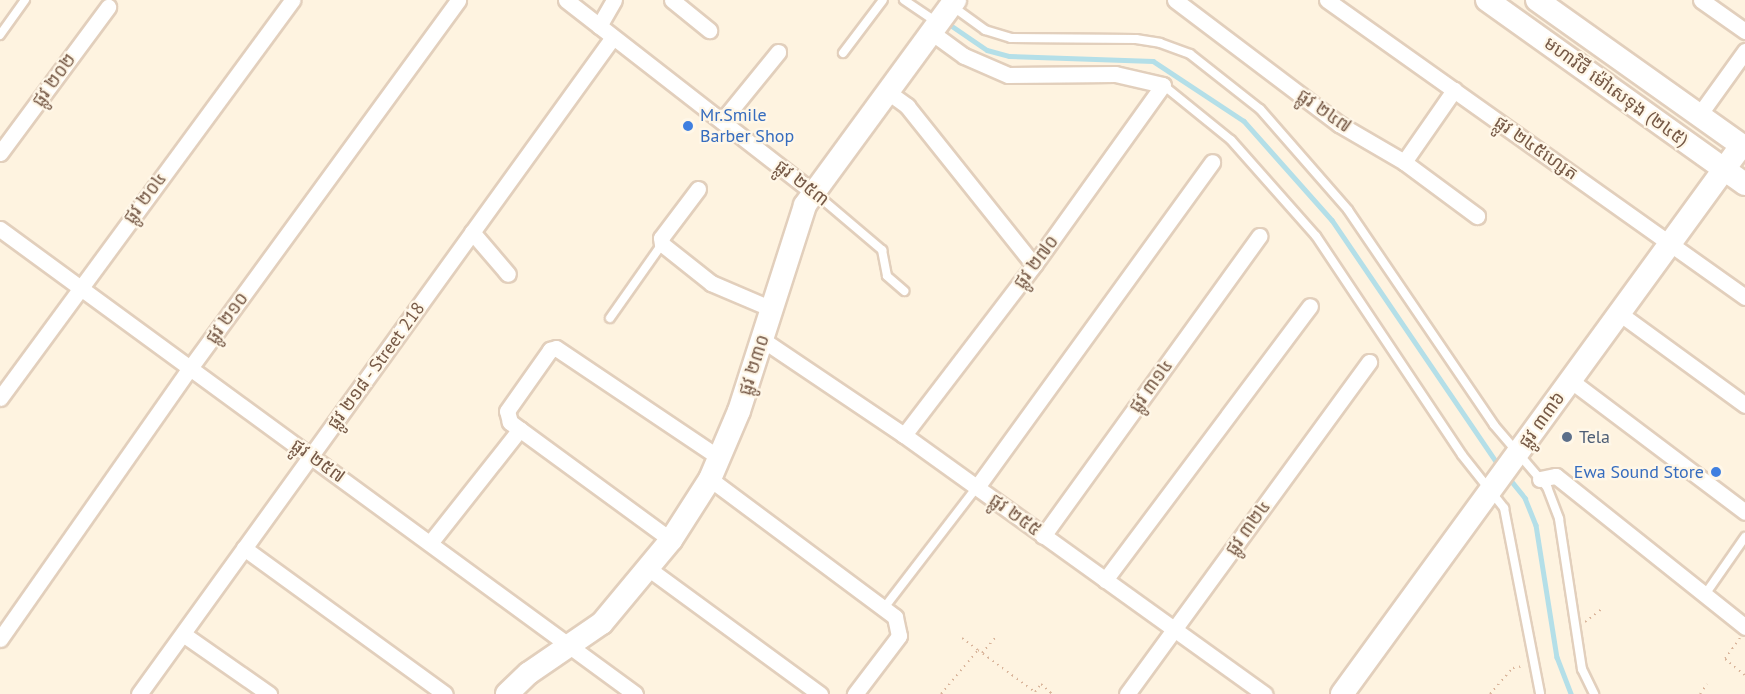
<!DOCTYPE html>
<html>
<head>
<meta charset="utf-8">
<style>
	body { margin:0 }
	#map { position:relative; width:1745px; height:694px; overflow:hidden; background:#fef3e0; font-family:"PT Sans","Noto Sans Khmer",sans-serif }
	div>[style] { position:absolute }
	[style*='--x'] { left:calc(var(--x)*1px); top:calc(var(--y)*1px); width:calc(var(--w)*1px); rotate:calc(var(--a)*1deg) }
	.stream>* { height:4.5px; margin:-2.25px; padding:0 2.25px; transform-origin:2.25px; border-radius:2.25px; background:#b4dfe8 }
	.path>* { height:2px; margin-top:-1px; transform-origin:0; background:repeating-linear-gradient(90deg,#d9b49a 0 1.5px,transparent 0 6px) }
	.roads { filter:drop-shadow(2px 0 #e2cfbc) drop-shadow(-2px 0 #e2cfbc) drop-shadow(0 2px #e2cfbc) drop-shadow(0 -2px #e2cfbc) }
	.lane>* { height:8px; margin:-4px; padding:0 4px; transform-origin:4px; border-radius:4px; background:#fff }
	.street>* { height:15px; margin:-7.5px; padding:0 7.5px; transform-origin:7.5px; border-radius:7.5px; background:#fff }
	.secondary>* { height:22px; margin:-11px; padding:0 11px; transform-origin:11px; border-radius:11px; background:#fff }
	.dots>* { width:16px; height:16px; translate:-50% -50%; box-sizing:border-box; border:3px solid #fff7e8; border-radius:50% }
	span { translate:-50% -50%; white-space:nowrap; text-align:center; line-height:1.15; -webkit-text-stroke:4.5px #fff7e8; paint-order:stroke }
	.street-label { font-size:18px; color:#765946 }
	.shop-label { font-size:18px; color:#366cbe }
	.left { translate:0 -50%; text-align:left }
	.right { translate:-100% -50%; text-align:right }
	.service-label { font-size:18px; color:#4e5e75 }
</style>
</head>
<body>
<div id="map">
	<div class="stream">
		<div style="--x:952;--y:26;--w:42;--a:34.4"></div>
		<div style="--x:987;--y:50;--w:23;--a:15"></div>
		<div style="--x:1009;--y:56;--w:144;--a:2"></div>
		<div style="--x:1153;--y:61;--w:109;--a:33.4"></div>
		<div style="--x:1244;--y:121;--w:132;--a:48.4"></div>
		<div style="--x:1332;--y:220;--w:299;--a:55.8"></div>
		<div style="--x:1509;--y:478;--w:26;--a:51"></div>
		<div style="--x:1525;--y:498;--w:29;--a:68"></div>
		<div style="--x:1536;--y:525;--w:134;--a:81"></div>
		<div style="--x:1557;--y:657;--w:40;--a:69"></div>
	</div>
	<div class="path">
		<div style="--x:1585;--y:622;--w:23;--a:-38"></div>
		<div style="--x:962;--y:638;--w:20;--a:37"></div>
		<div style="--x:1740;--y:638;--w:26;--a:126"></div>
		<div style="--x:1725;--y:659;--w:26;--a:39"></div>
		<div style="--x:982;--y:653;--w:20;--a:-49"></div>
		<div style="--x:941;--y:694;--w:57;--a:-49.9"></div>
		<div style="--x:978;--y:650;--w:71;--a:36.4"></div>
		<div style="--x:1035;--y:692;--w:10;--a:-53"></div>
		<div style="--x:1041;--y:684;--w:15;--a:42"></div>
		<div style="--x:1490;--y:694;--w:35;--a:-49"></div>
		<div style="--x:1513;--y:668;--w:10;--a:-11"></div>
		<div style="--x:1700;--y:694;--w:12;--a:-55"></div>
	</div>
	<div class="roads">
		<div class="lane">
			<div style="--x:904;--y:0;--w:40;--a:34"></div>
			<div style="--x:952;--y:6;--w:41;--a:36"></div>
			<div style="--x:985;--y:30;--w:27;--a:17"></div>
			<div style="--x:1011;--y:38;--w:125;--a:0.5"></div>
			<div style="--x:1136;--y:39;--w:24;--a:9"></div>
			<div style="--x:1160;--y:43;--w:32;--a:20"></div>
			<div style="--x:1190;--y:54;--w:89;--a:38.2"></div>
			<div style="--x:1260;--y:109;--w:134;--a:48.9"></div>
			<div style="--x:1348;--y:210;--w:260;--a:55.8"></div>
			<div style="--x:1494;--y:425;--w:82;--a:49.5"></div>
			<div style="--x:1547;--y:487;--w:34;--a:69"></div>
			<div style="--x:1559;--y:519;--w:152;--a:81.3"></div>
			<div style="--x:1582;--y:669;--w:28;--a:64"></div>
			<div style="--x:0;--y:35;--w:43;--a:-54.5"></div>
			<div style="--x:843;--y:53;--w:66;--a:-53"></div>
			<div style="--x:1163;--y:85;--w:87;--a:39"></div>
			<div style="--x:1231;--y:140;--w:128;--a:48.5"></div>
			<div style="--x:1316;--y:236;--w:263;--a:56.3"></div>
			<div style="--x:1462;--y:455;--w:68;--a:51.6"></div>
			<div style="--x:1504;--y:508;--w:189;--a:79"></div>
			<div style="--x:816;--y:194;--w:87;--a:40.3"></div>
			<div style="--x:882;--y:250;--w:26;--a:79"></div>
			<div style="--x:887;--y:276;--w:23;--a:41"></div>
			<div style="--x:610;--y:318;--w:90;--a:-54.9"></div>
			<div style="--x:1704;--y:596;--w:72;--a:-55.2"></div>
			<div style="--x:884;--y:608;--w:153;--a:-52.5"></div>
		</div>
		<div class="street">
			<div style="--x:566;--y:0;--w:314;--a:37.9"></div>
			<div style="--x:672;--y:0;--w:48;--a:39"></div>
			<div style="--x:1175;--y:0;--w:206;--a:37.1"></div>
			<div style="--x:1339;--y:124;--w:75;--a:30.3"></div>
			<div style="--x:1404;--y:162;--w:91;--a:36.5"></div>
			<div style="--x:1327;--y:0;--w:513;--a:35.39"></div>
			<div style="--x:1701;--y:0;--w:54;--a:35.2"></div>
			<div style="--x:599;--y:26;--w:30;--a:-60"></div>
			<div style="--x:888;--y:92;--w:24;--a:36"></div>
			<div style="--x:907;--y:106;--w:203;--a:51.4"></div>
			<div style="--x:1699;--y:115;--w:79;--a:-54.3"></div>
			<div style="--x:722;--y:121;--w:89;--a:-50.9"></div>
			<div style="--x:0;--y:153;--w:182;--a:-53.5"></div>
			<div style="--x:1404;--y:162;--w:88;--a:-55.2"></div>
			<div style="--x:698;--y:189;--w:61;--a:127.1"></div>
			<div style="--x:661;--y:238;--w:6;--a:81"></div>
			<div style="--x:662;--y:244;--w:63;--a:38.5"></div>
			<div style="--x:711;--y:283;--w:66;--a:23.1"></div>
			<div style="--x:0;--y:229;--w:787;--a:36.21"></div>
			<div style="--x:472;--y:232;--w:55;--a:49.4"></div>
			<div style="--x:1619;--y:313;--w:156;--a:36.1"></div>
			<div style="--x:763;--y:340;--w:170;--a:34"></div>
			<div style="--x:904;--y:435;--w:444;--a:35.7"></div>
			<div style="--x:1570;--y:380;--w:219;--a:37"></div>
			<div style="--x:0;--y:398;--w:494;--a:-53.7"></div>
			<div style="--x:904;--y:435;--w:214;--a:-52.6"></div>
			<div style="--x:1034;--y:265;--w:221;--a:-54.4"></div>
			<div style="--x:1163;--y:85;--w:49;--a:-167.1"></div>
			<div style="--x:1115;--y:74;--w:107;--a:179.5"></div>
			<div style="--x:1008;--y:75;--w:48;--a:-156.6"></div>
			<div style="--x:964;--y:56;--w:41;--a:-144"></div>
			<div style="--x:710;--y:479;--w:231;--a:36.7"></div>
			<div style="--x:895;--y:617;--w:19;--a:78"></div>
			<div style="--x:899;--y:636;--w:73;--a:127.2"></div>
			<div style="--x:1540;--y:479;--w:16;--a:-11"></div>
			<div style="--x:1556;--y:476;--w:242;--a:38.6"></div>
			<div style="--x:977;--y:487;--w:401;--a:-54.1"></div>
			<div style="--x:1043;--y:536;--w:370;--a:-54.2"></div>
			<div style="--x:671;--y:540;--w:200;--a:-143.8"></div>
			<div style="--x:510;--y:422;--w:11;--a:-105"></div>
			<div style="--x:507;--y:411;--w:75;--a:-54.8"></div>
			<div style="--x:550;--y:350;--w:6;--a:-18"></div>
			<div style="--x:556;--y:348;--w:197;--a:33.9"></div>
			<div style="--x:430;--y:543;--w:145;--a:-51.7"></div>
			<div style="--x:244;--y:548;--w:248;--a:36"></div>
			<div style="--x:649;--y:569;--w:212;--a:36.2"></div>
			<div style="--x:1105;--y:580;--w:342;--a:-53.2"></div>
			<div style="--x:183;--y:634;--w:105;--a:34.9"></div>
			<div style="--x:0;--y:639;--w:331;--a:-55"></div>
			<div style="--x:190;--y:368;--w:455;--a:-53.9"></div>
			<div style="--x:139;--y:694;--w:810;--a:-54.19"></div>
			<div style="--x:1127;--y:694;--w:411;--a:-53.9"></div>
		</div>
		<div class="secondary">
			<div style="--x:1487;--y:0;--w:317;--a:35.5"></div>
			<div style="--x:1537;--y:0;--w:255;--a:35.4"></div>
			<div style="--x:507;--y:694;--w:30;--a:-44"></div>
			<div style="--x:529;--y:673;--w:88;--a:-34.4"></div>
			<div style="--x:602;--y:623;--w:108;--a:-50.3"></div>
			<div style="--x:671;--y:540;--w:72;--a:-57.4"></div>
			<div style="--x:710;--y:479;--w:74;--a:-66.9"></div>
			<div style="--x:739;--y:411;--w:216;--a:-72.2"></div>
			<div style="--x:805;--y:205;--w:254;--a:-53.8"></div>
			<div style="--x:1342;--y:694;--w:678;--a:-53.94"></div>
		</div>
	</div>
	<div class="dots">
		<div style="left:688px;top:126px;background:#3f7fe0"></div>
		<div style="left:1567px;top:437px;background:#5c6f8a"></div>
		<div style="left:1716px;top:472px;background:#3f7fe0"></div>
	</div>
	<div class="street-label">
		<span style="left:54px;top:80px;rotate:-54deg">ផ្លូវ ២០២</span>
		<span style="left:1616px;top:92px;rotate:36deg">មហាវិថី ម៉ៅសេទុង (២៤៥)</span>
		<span style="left:1324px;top:111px;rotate:35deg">ផ្លូវ ២៤៧</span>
		<span style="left:1536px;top:148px;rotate:35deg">ផ្លូវ ២៤៥ហ្សេត</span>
		<span style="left:802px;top:183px;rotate:38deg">ផ្លូវ ២៥៣</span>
		<span style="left:145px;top:198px;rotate:-53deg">ផ្លូវ ២០៤</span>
		<span style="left:1036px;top:262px;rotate:-53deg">ផ្លូវ ២៧០</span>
		<span style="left:227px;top:318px;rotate:-54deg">ផ្លូវ ២១០</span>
		<span style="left:754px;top:365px;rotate:-72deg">ផ្លូវ ២៣០</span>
		<span style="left:376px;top:366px;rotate:-54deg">ផ្លូវ ២១៨ - Street 218</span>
		<span style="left:1151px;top:386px;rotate:-54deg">ផ្លូវ ៣១៤</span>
		<span style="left:1542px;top:420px;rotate:-54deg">ផ្លូវ ៣៣៦</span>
		<span style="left:318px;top:461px;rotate:36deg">ផ្លូវ ២៥៧</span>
		<span style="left:1015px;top:515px;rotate:36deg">ផ្លូវ ២៥៥</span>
		<span style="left:1248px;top:528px;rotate:-54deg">ផ្លូវ ៣២៤</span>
	</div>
	<div class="shop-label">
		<span class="left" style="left:700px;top:126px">Mr.Smile<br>Barber Shop</span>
		<span class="right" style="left:1704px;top:472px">Ewa Sound Store</span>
	</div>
	<div class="service-label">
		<span class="left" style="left:1579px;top:437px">Tela</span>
	</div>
</div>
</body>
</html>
